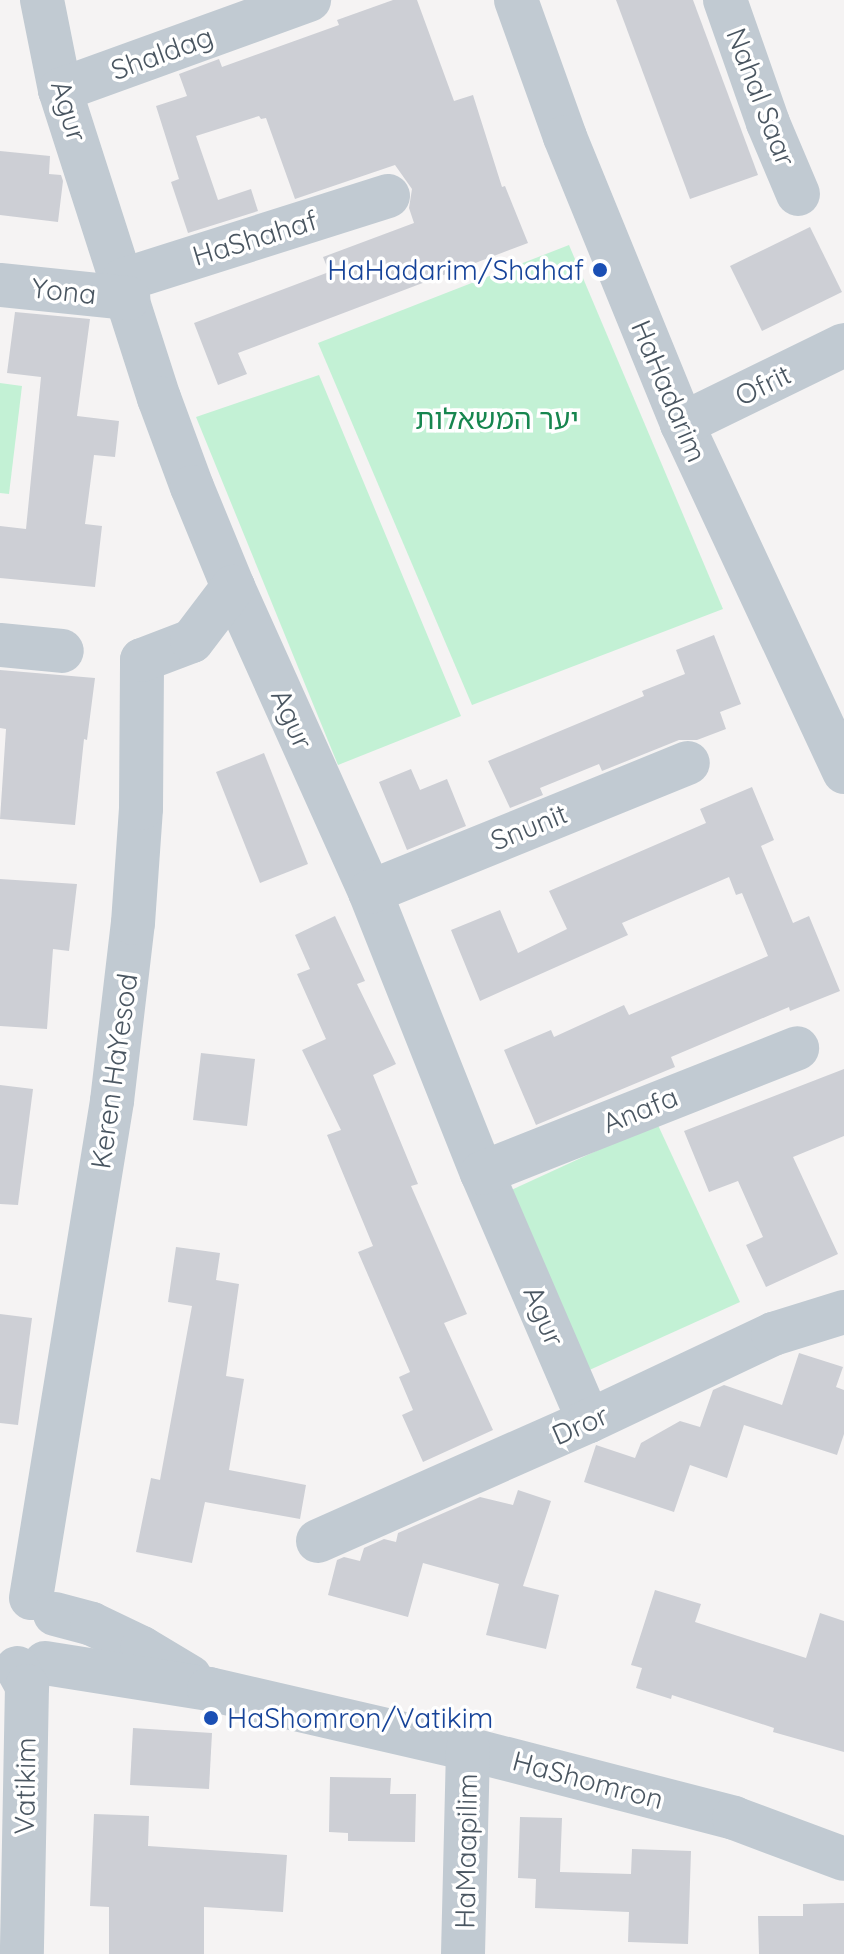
<!DOCTYPE html>
<html>
<head>
<meta charset="utf-8">
<style>
	body { margin:0 }
	#map { position:relative; width:844px; height:1954px; overflow:hidden; background:#f5f3f3; font-family:Quicksand,"Noto Sans Hebrew",sans-serif }
	div>[style] { position:absolute }
	[style*='--x'] { left:calc(var(--x)*1px); top:calc(var(--y)*1px); width:calc(var(--w)*1px); rotate:calc(var(--a)*1deg) }
	.green>* { inset:0; background:#c3f1d5 }
	.building>* { inset:0; background:#cdcfd5 }
	.minor>* { height:44px; margin:-22px; padding:0 22px; transform-origin:22px; border-radius:22px; background:#c1cad2 }
	.dots>* { width:22px; height:22px; translate:-50% -50%; box-sizing:border-box; border:4px solid #fff; border-radius:50% }
	span { translate:-50% -50%; white-space:nowrap; text-align:center; line-height:1.15; -webkit-text-stroke:7px #fff; paint-order:stroke }
	.street-label { font-size:28px; color:#4a5661 }
	.transit-label { font-size:28px; color:#164399 }
	.right { translate:-100% -50%; text-align:right }
	.left { translate:0 -50%; text-align:left }
	.park-label { font-size:28px; color:#17864f }
</style>
</head>
<body>
<div id="map">
	<div class="green">
		<div style="clip-path:polygon(569px 245px,723px 609px,472px 705px,318px 343px)"></div>
		<div style="clip-path:polygon(319px 375px,461px 716px,338px 765px,196px 417px)"></div>
		<div style="clip-path:polygon(0 383px,22px 386px,9px 494px,0 493px)"></div>
		<div style="clip-path:polygon(657px 1123px,740px 1302px,585px 1372px,505px 1193px)"></div>
	</div>
	<div class="building">
		<div style="clip-path:polygon(393px 0,417px 0,454px 101px,473px 95px,502px 187px,505px 186px,528px 243px,238px 353px,247px 374px,218px 385px,194px 323px,329px 272px,323px 257px,414px 223px,409px 208px,412px 189px,395px 165px,295px 199px,266px 118px,261px 119px,259px 116px,196px 136px,218px 200px,251px 189px,258px 211px,188px 233px,171px 182px,179px 179px,156px 106px,187px 96px,179px 74px,219px 59px,222px 67px,339px 25px,337px 20px)"></div>
		<div style="clip-path:polygon(616px 0,693px 0,758px 175px,690px 199px)"></div>
		<div style="clip-path:polygon(0 151px,50px 156px,49px 174px,61px 175px,63px 181px,58px 222px,0 215px)"></div>
		<div style="clip-path:polygon(810px 227px,842px 292px,762px 331px,730px 266px)"></div>
		<div style="clip-path:polygon(15px 312px,90px 319px,77px 416px,119px 421px,115px 457px,94px 455px,85px 524px,102px 526px,95px 587px,0 578px,0 526px,26px 529px,41px 377px,7px 373px)"></div>
		<div style="clip-path:polygon(714px 635px,741px 704px,720px 712px,726px 729px,697px 740px,679px 740px,602px 771px,599px 764px,540px 788px,543px 795px,510px 808px,488px 761px,644px 696px,642px 691px,685px 674px,676px 650px)"></div>
		<div style="clip-path:polygon(0 670px,95px 678px,87px 740px,84px 739px,75px 825px,0 819px,6px 729px,0 728px)"></div>
		<div style="clip-path:polygon(264px 753px,308px 864px,260px 883px,216px 772px)"></div>
		<div style="clip-path:polygon(411px 769px,420px 790px,447px 779px,466px 826px,407px 850px,379px 782px)"></div>
		<div style="clip-path:polygon(752px 787px,774px 840px,761px 846px,793px 923px,809px 916px,840px 991px,790px 1011px,789px 1007px,671px 1057px,675px 1067px,536px 1125px,504px 1050px,551px 1030px,554px 1037px,624px 1005px,629px 1015px,768px 956px,742px 893px,736px 895px,729px 877px,622px 923px,628px 935px,480px 1001px,451px 930px,500px 910px,518px 953px,567px 929px,549px 891px,706px 823px,700px 809px)"></div>
		<div style="clip-path:polygon(0 879px,77px 884px,69px 951px,53px 949px,47px 1029px,0 1026px)"></div>
		<div style="clip-path:polygon(335px 916px,365px 981px,357px 984px,396px 1064px,373px 1075px,418px 1184px,411px 1186px,467px 1314px,444px 1323px,493px 1430px,423px 1462px,402px 1415px,413px 1410px,399px 1377px,410px 1372px,358px 1252px,373px 1246px,327px 1135px,341px 1130px,302px 1050px,326px 1039px,297px 974px,310px 969px,295px 935px)"></div>
		<div style="clip-path:polygon(201px 1053px,255px 1059px,247px 1126px,193px 1120px)"></div>
		<div style="clip-path:polygon(844px 1069px,844px 1136px,793px 1157px,838px 1254px,766px 1287px,746px 1245px,763px 1237px,738px 1181px,709px 1192px,684px 1131px)"></div>
		<div style="clip-path:polygon(0 1085px,33px 1089px,18px 1205px,0 1204px)"></div>
		<div style="clip-path:polygon(176px 1247px,220px 1253px,216px 1280px,239px 1284px,226px 1376px,244px 1379px,229px 1470px,306px 1485px,300px 1519px,205px 1502px,192px 1563px,136px 1552px,151px 1478px,160px 1480px,192px 1306px,168px 1302px)"></div>
		<div style="clip-path:polygon(0 1314px,32px 1318px,18px 1425px,0 1423px)"></div>
		<div style="clip-path:polygon(799px 1353px,843px 1367px,836px 1387px,844px 1390px,844px 1434px,837px 1455px,744px 1425px,727px 1478px,690px 1465px,674px 1512px,584px 1482px,596px 1445px,635px 1458px,641px 1443px,680px 1421px,700px 1427px,713px 1390px,724px 1385px,782px 1405px)"></div>
		<div style="clip-path:polygon(518px 1490px,551px 1501px,523px 1586px,559px 1595px,546px 1649px,486px 1635px,499px 1584px,423px 1563px,408px 1617px,328px 1595px,337px 1560px,344px 1557px,360px 1561px,364px 1548px,384px 1539px,396px 1542px,398px 1533px,480px 1497px,513px 1505px)"></div>
		<div style="clip-path:polygon(655px 1590px,701px 1604px,695px 1622px,806px 1658px,820px 1613px,844px 1621px,844px 1752px,773px 1732px,774px 1728px,672px 1695px,671px 1699px,636px 1688px,642px 1668px,631px 1665px)"></div>
		<div style="clip-path:polygon(133px 1728px,212px 1733px,209px 1789px,130px 1785px)"></div>
		<div style="clip-path:polygon(330px 1777px,391px 1778px,390px 1794px,416px 1794px,415px 1842px,348px 1841px,348px 1833px,329px 1832px)"></div>
		<div style="clip-path:polygon(94px 1814px,149px 1816px,148px 1846px,287px 1855px,283px 1912px,204px 1907px,204px 1954px,109px 1954px,109px 1907px,90px 1906px)"></div>
		<div style="clip-path:polygon(520px 1817px,562px 1818px,560px 1872px,631px 1874px,632px 1849px,691px 1851px,688px 1944px,628px 1942px,629px 1912px,535px 1908px,536px 1879px,518px 1878px)"></div>
		<div style="clip-path:polygon(844px 1903px,844px 1954px,759px 1954px,758px 1916px,803px 1916px,803px 1904px)"></div>
	</div>
	<div class="minor">
		<div style="--x:42;--y:0;--w:92;--a:78.7"></div>
		<div style="--x:60;--y:90;--w:324;--a:72.2"></div>
		<div style="--x:159;--y:398;--w:95;--a:69.7"></div>
		<div style="--x:192;--y:487;--w:108;--a:67.7"></div>
		<div style="--x:233;--y:587;--w:334;--a:65.8"></div>
		<div style="--x:370;--y:892;--w:302;--a:68.3"></div>
		<div style="--x:482;--y:1173;--w:270;--a:66.7"></div>
		<div style="--x:516;--y:0;--w:145;--a:70.3"></div>
		<div style="--x:565;--y:137;--w:310;--a:67.8"></div>
		<div style="--x:682;--y:424;--w:384;--a:65"></div>
		<div style="--x:725;--y:0;--w:130;--a:70.7"></div>
		<div style="--x:768;--y:123;--w:77;--a:67.1"></div>
		<div style="--x:60;--y:90;--w:265;--a:-19.9"></div>
		<div style="--x:123;--y:280;--w:278;--a:-17.6"></div>
		<div style="--x:0;--y:285;--w:129;--a:5.8"></div>
		<div style="--x:682;--y:424;--w:180;--a:-26"></div>
		<div style="--x:0;--y:645;--w:62;--a:5.5"></div>
		<div style="--x:370;--y:892;--w:343;--a:-22.1"></div>
		<div style="--x:482;--y:1173;--w:339;--a:-21.6"></div>
		<div style="--x:318;--y:1541;--w:296;--a:-23.9"></div>
		<div style="--x:589;--y:1421;--w:204;--a:-25.3"></div>
		<div style="--x:773;--y:1334;--w:74;--a:-17.2"></div>
		<div style="--x:31;--y:1598;--w:504;--a:-80.74"></div>
		<div style="--x:112;--y:1101;--w:179;--a:-83.3"></div>
		<div style="--x:133;--y:923;--w:115;--a:-86"></div>
		<div style="--x:141;--y:808;--w:148;--a:-89.6"></div>
		<div style="--x:142;--y:660;--w:53;--a:-20.8"></div>
		<div style="--x:192;--y:641;--w:68;--a:-52.8"></div>
		<div style="--x:55;--y:1614;--w:38;--a:15"></div>
		<div style="--x:92;--y:1624;--w:55;--a:25.6"></div>
		<div style="--x:142;--y:1648;--w:56;--a:31.1"></div>
		<div style="--x:45;--y:1663;--w:166;--a:9"></div>
		<div style="--x:209;--y:1689;--w:266;--a:13"></div>
		<div style="--x:468;--y:1749;--w:275;--a:14.5"></div>
		<div style="--x:734;--y:1818;--w:117;--a:20.4"></div>
		<div style="--x:17;--y:1668;--w:21;--a:61"></div>
		<div style="--x:27;--y:1686;--w:268;--a:91.1"></div>
		<div style="--x:463;--y:1954;--w:205;--a:-88.6"></div>
	</div>
	<div class="dots">
		<div style="left:600px;top:270px;background:#1a4fb4"></div>
		<div style="left:211px;top:1718px;background:#1a4fb4"></div>
	</div>
	<div class="street-label">
		<span style="left:162px;top:53px;rotate:-20deg">Shaldag</span>
		<span style="left:761px;top:97px;rotate:69deg">Nahal Saar</span>
		<span style="left:69px;top:111px;rotate:73deg">Agur</span>
		<span style="left:255px;top:238px;rotate:-17deg">HaShahaf</span>
		<span style="left:64px;top:291px;rotate:6deg">Yona</span>
		<span style="left:763px;top:385px;rotate:-26deg">Ofrit</span>
		<span style="left:669px;top:391px;rotate:67deg">HaHadarim</span>
		<span style="left:292px;top:719px;rotate:66deg">Agur</span>
		<span style="left:529px;top:827px;rotate:-22deg">Snunit</span>
		<span style="left:114px;top:1071px;rotate:-82deg">Keren HaYesod</span>
		<span style="left:640px;top:1110px;rotate:-22deg">Anafa</span>
		<span style="left:544px;top:1316px;rotate:67deg">Agur</span>
		<span style="left:580px;top:1425px;rotate:-24deg">Dror</span>
		<span style="left:588px;top:1780px;rotate:15deg">HaShomron</span>
		<span style="left:25px;top:1786px;rotate:-89deg">Vatikim</span>
		<span style="left:466px;top:1851px;rotate:-89deg">HaMaapilim</span>
	</div>
	<div class="transit-label">
		<span class="right" style="left:584px;top:270px">HaHadarim/Shahaf</span>
		<span class="left" style="left:227px;top:1718px">HaShomron/Vatikim</span>
	</div>
	<div class="park-label">
		<span style="left:497px;top:419px">יער המשאלות</span>
	</div>
</div>
</body>
</html>
